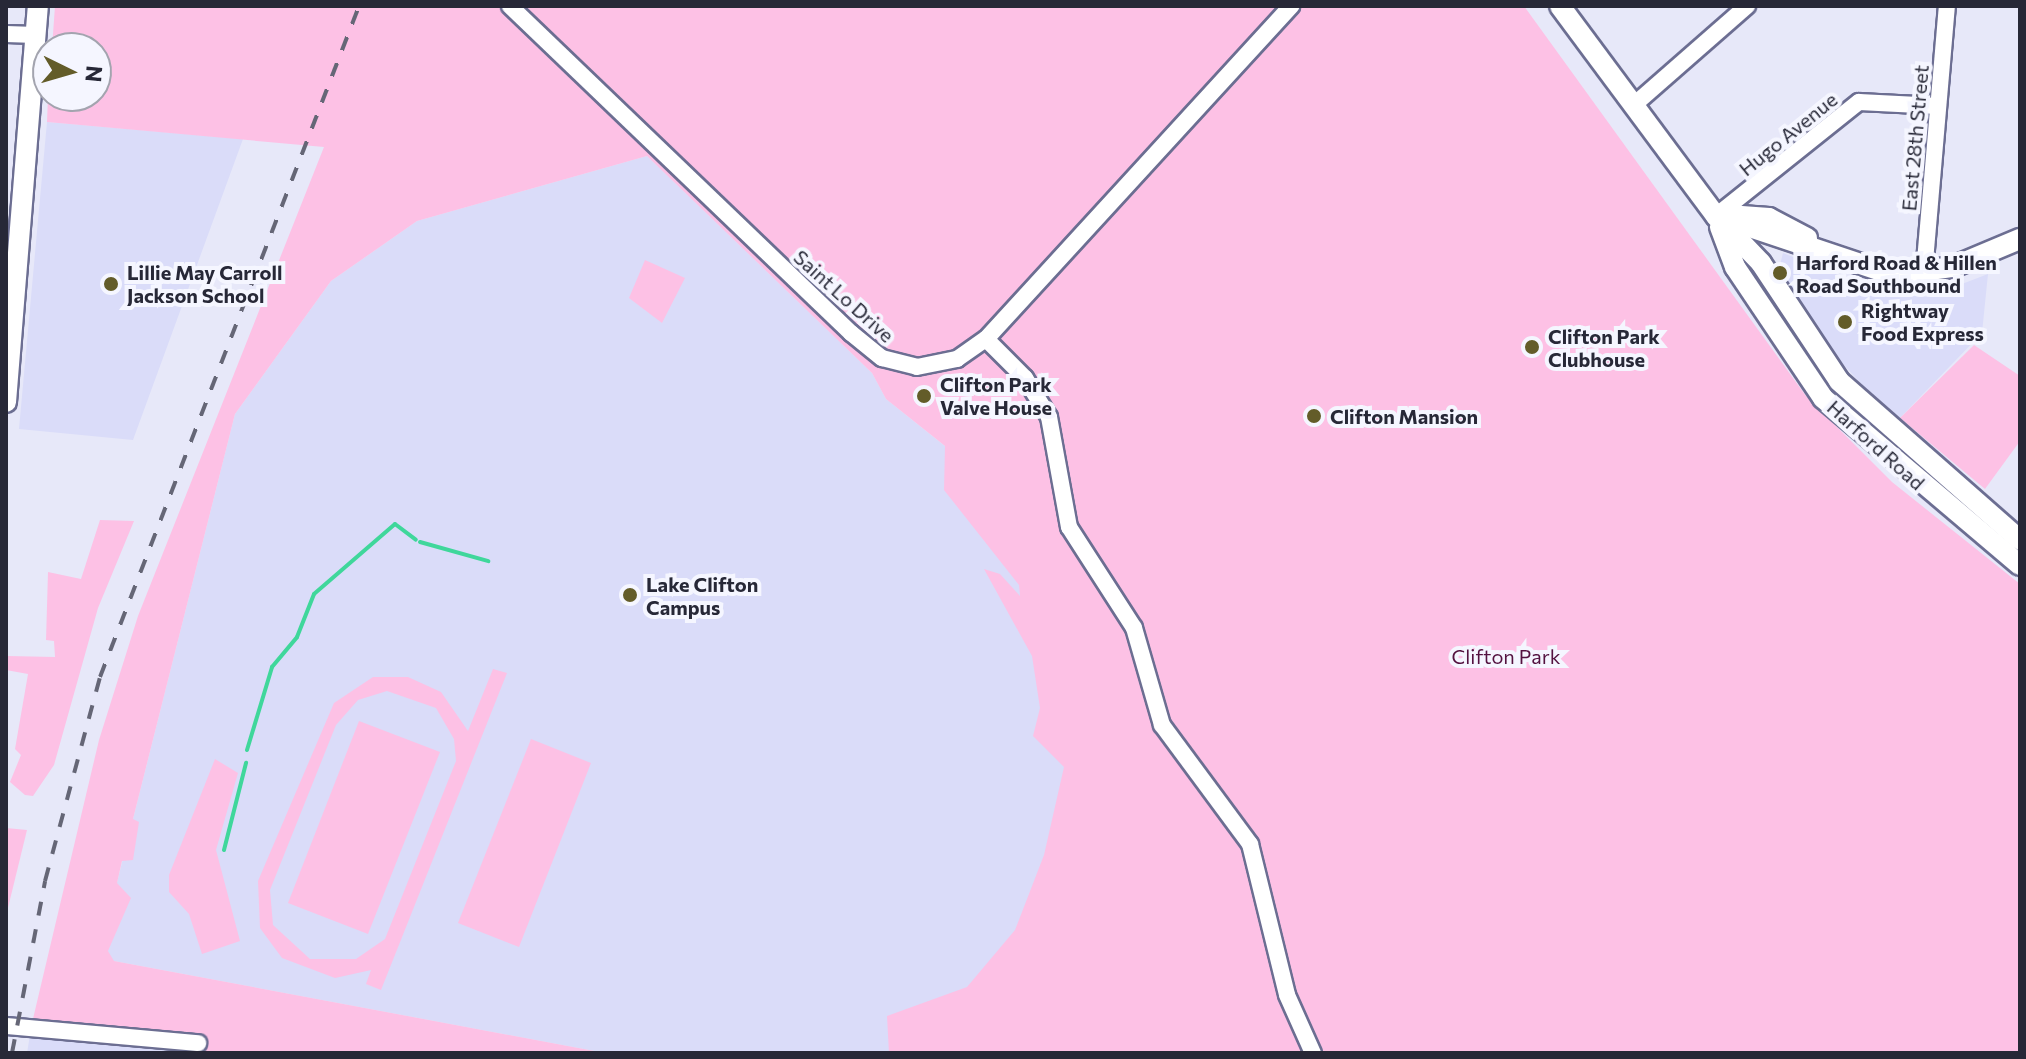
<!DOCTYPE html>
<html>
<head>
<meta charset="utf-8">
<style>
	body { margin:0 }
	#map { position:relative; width:2026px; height:1059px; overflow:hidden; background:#e7e8f9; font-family:Commissioner,sans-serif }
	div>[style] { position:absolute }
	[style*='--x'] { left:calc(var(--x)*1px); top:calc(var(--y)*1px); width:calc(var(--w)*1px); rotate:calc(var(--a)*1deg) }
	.built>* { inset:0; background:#dadcf9 }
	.green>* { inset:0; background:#fdc1e5 }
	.stream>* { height:4px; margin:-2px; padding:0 2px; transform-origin:2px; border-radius:2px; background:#3fd79b }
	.roads { filter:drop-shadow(2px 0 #6c6e92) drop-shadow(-2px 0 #6c6e92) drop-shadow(0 2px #6c6e92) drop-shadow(0 -2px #6c6e92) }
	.minor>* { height:16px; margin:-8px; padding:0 8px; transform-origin:8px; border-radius:8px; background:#fff }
	.major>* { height:20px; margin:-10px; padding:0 10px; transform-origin:10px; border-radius:10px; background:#fff }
	.rail>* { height:4px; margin-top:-2px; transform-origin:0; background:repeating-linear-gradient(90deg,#656676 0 14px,transparent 0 28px) }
	.dots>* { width:22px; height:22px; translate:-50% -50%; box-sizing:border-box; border:4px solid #f5f6ff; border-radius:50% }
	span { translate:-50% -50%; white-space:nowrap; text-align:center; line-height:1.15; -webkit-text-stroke:8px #f5f6ff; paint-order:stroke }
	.street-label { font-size:20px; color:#272837 }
	.poi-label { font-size:20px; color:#272837; font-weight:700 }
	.left { translate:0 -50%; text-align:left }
	.park-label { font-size:20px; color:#541240 }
	.frame { position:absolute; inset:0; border:8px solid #272837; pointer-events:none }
	.north { position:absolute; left:32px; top:32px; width:80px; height:80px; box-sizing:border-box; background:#f5f6ff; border:2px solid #a3a4af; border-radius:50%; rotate:95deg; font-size:22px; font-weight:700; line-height:32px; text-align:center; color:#272837 }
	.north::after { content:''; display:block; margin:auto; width:28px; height:36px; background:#635c29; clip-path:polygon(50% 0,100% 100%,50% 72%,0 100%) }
</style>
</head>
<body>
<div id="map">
	<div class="built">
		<div style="clip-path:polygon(47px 122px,243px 139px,133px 440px,19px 429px)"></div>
		<div style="clip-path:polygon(647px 156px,872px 373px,886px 399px,986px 479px,1116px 849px,899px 1053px,605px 1053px,98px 958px,235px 414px,331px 281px,417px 221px)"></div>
		<div style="clip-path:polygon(1783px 253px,1886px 294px,1928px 297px,1988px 274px,1982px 333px,1896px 422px,1832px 352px,1779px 269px)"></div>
		<div style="clip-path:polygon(32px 1023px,203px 1036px,204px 1053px,27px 1053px)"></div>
	</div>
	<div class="green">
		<div style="clip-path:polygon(55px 6px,1524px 6px,1806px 396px,1892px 482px,2020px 584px,2020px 1053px,889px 1053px,887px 1016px,967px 987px,1015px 930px,1044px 855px,1064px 767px,1033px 736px,1040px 708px,1032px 656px,984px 569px,1000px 574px,1020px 596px,1019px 585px,944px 490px,945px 446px,886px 399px,872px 373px,647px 156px,417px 221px,331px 281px,235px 414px,133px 819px,139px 822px,133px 860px,122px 861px,117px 883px,131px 898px,108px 951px,114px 961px,605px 1053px,193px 1053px,202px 1036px,32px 1023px,99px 740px,138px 616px,324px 147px,47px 122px,48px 96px,96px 96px,96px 48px,52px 48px)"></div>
		<div style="clip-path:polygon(645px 260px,685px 278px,662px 323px,629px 298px)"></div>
		<div style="clip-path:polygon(1974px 345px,2020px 376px,2020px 441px,1985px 489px,1900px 418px)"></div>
		<div style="clip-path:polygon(100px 520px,134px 521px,98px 608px,54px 765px,33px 796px,25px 795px,10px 782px,21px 755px,15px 749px,28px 674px,6px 670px,8px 656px,55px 657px,54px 641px,46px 640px,48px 572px,81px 579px)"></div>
		<div style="clip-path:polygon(evenodd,493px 669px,507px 673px,381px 990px,366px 984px,371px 970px,335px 978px,282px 958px,260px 928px,258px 881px,334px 703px,373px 677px,408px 677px,441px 692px,468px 731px,493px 669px,387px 691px,436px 708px,454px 739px,456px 761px,385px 939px,356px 959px,310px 959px,273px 925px,270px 890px,336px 725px,358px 700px,387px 691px)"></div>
		<div style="clip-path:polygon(359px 721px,440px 752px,368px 934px,288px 903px)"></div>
		<div style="clip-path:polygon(531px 739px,591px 763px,519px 947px,458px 923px)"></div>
		<div style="clip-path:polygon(215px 759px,238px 773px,216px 850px,240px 941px,202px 954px,189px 914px,169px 892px,169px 875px)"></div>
		<div style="clip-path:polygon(6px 828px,27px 830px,6px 916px)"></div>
	</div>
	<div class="stream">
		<div style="--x:420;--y:542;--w:71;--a:15.6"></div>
		<div style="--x:247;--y:750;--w:87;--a:-73.2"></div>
		<div style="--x:272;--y:667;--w:39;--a:-50"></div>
		<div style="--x:297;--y:637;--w:46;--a:-68.4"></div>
		<div style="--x:314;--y:594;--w:107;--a:-40.8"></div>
		<div style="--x:395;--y:524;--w:26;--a:37"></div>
		<div style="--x:224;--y:850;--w:90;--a:-75.8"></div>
	</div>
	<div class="roads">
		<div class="minor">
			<div style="--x:510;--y:6;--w:472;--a:43.8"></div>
			<div style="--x:851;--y:333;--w:40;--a:39"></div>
			<div style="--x:882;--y:358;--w:36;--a:14"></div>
			<div style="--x:917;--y:367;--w:41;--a:-11.3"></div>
			<div style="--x:957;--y:359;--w:35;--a:-35"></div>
			<div style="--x:986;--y:339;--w:452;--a:-47.5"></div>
			<div style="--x:6;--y:34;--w:30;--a:2"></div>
			<div style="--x:1635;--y:104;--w:149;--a:-41.2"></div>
			<div style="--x:1716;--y:216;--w:183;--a:-38.6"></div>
			<div style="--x:1859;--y:102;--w:79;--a:2.9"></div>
			<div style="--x:1924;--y:273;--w:268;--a:-85.1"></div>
			<div style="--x:986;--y:339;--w:55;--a:45"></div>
			<div style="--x:1025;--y:378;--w:46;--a:58.4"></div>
			<div style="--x:1049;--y:417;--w:112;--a:79.7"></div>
			<div style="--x:1069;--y:527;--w:120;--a:57.2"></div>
			<div style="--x:1134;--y:628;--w:101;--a:73.9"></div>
			<div style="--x:1162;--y:725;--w:148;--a:53.5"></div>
			<div style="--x:1250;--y:844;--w:155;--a:76.2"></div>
			<div style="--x:1287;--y:995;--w:64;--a:65.9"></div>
			<div style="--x:6;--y:1026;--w:193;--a:5.1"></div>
		</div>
		<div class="major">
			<div style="--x:1560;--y:6;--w:262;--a:53.4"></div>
			<div style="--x:1716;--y:216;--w:65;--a:46.2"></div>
			<div style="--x:1761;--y:263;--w:141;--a:56.5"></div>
			<div style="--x:1839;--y:381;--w:241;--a:41.3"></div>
			<div style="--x:1728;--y:215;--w:41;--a:4.2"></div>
			<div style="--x:1769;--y:218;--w:43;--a:27.8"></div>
			<div style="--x:1720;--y:217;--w:182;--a:18.5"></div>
			<div style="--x:1893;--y:275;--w:61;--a:-7.6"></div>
			<div style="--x:1953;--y:267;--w:73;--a:-22.7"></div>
			<div style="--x:1720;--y:227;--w:43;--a:69.4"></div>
			<div style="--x:1735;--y:267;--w:158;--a:56.1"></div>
			<div style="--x:1823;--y:398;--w:258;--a:40.3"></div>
			<div style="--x:6;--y:402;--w:397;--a:-85.4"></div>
		</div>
	</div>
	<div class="rail">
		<div style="--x:12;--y:1053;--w:175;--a:-79.1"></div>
		<div style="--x:45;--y:881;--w:211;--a:-74.9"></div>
		<div style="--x:100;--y:677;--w:719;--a:-68.89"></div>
	</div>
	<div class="dots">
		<div style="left:1780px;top:273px;background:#635c29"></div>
		<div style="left:111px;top:284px;background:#635c29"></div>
		<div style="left:1845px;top:322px;background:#635c29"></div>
		<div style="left:1532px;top:347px;background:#635c29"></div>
		<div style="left:924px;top:396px;background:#635c29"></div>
		<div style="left:1314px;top:416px;background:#635c29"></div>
		<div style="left:630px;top:595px;background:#635c29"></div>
	</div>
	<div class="street-label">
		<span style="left:1788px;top:134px;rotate:-39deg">Hugo Avenue</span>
		<span style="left:1915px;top:138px;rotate:-85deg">East 28th Street</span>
		<span style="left:844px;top:296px;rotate:42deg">Saint Lo Drive</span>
		<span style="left:1876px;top:445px;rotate:42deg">Harford Road</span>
	</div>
	<div class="poi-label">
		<span class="left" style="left:1796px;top:274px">Harford Road &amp; Hillen<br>Road Southbound</span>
		<span class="left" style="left:127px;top:284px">Lillie May Carroll<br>Jackson School</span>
		<span class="left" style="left:1861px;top:322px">Rightway<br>Food Express</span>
		<span class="left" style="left:1548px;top:348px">Clifton Park<br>Clubhouse</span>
		<span class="left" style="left:940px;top:396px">Clifton Park<br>Valve House</span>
		<span class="left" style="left:1330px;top:416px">Clifton Mansion</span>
		<span class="left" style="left:646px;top:596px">Lake Clifton<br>Campus</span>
	</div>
	<div class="park-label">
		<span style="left:1506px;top:656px">Clifton Park</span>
	</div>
	<div class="frame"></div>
	<div class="north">N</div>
</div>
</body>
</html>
